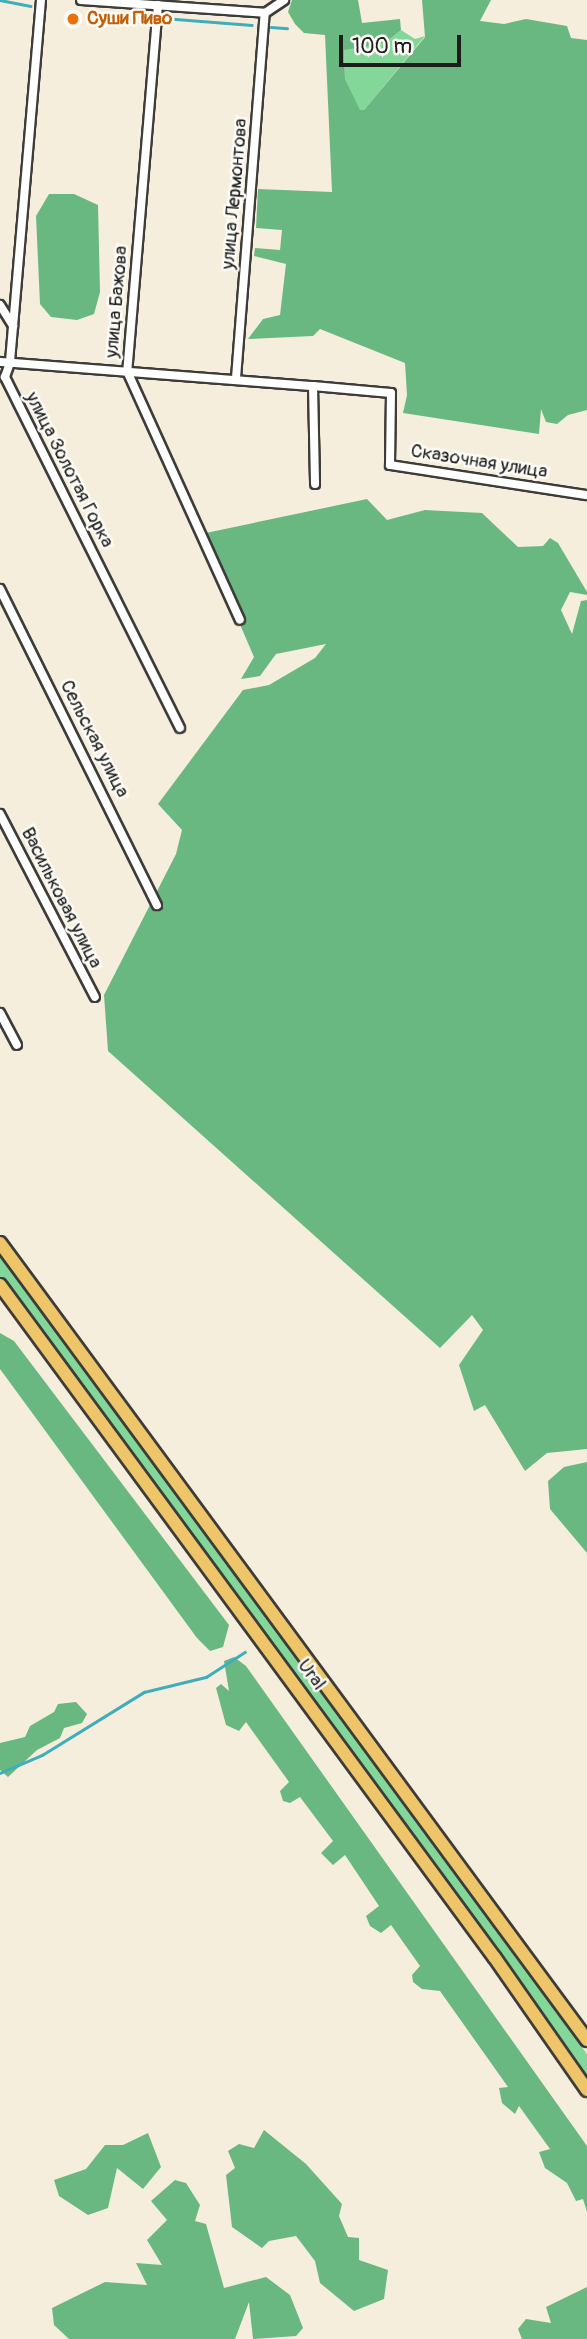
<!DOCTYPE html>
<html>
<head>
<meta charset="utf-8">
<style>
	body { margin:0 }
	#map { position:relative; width:587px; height:2339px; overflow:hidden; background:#f6eedc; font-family:Pangolin,sans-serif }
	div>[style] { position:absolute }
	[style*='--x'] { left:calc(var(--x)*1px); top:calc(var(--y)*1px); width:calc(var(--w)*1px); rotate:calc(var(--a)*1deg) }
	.green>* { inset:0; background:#83d799 }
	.forest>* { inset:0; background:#6ab881 }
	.stream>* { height:2.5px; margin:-1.25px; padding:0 1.25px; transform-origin:1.25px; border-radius:1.25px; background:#3faebc }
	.roads { filter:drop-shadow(2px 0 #3d3c39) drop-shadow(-2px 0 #3d3c39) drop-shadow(0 2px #3d3c39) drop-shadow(0 -2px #3d3c39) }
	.street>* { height:8px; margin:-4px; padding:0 4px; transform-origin:4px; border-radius:4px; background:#fff }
	.primary>* { height:12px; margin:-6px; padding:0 6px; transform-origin:6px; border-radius:6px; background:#eec569 }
	.dots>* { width:19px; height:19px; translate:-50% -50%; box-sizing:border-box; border:4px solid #fdfcf7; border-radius:50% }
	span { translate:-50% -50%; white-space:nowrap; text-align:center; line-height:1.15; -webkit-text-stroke:5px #fdfcf7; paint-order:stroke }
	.food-label { font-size:19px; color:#c56008; font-weight:700 }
	.left { translate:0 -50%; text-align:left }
	.street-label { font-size:19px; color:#1c1c1c }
	.scale { position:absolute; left:339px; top:35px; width:122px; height:32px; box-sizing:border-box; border:4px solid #1c1c1c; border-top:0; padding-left:9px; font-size:21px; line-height:24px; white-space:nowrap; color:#1c1c1c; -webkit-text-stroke:5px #fdfcf7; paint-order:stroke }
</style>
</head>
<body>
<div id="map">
	<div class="green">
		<div style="clip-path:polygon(401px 30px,415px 39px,425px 36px,364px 110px,359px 110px,345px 79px,344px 49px,385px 43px)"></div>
		<div style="clip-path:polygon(0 1253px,587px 2054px,587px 2080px,0 1277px)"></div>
	</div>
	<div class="forest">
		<div style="clip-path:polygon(292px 0,358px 0,362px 23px,400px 19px,401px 30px,385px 43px,344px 50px,345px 79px,360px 110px,364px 110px,425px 37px,422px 0,491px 0,480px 21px,504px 24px,526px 19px,567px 26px,571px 38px,587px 40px,587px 410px,568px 415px,557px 424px,546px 422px,541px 409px,539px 434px,403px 413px,407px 395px,405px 363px,320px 329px,313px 336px,248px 339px,263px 319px,280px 315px,286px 264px,254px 256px,255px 248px,280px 250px,282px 230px,256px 228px,258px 189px,332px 192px,325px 35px,304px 33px,295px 24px,288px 12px)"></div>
		<div style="clip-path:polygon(49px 194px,74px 194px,98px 205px,100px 292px,94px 314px,77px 320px,51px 317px,40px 304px,36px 216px)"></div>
		<div style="clip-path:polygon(367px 499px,387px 520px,425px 510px,482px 513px,518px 547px,543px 546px,550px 538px,558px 543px,587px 592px,587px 595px,570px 592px,561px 610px,572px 634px,581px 601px,587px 600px,587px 1449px,547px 1453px,525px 1471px,485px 1405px,474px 1411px,459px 1365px,483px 1330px,472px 1315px,440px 1348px,108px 1051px,104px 995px,176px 854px,182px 830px,158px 804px,243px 690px,269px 685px,315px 658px,326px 644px,276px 654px,260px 676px,241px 679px,254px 657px,201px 534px)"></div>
		<div style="clip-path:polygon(0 1333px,14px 1341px,229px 1625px,223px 1647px,210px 1651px,197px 1638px,0 1369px)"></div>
		<div style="clip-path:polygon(587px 1462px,587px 1553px,550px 1509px,548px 1481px,564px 1467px)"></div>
		<div style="clip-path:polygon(234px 1657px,246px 1666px,587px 2146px,587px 2212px,583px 2199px,576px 2201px,567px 2183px,545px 2168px,539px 2152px,550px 2149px,519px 2106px,515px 2114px,502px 2103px,499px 2088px,508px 2087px,440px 1991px,422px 1989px,413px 1982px,412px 1975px,420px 1966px,391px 1925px,381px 1933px,370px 1926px,366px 1916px,379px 1906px,345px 1855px,333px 1865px,321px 1853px,333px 1841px,300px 1797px,290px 1803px,283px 1801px,280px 1791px,289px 1782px,246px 1722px,239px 1731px,226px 1725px,216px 1688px,221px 1684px,229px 1691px,224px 1661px)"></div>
		<div style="clip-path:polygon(76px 1702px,87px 1714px,82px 1723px,64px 1728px,60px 1738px,37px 1750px,8px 1777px,0 1770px,0 1743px,25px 1737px,30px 1726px,54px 1712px,58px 1704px)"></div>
		<div style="clip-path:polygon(264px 2130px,306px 2164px,342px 2204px,339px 2216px,348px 2237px,359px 2238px,359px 2260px,388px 2270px,384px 2299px,354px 2311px,320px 2283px,315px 2261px,296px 2236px,269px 2241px,262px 2248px,232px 2227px,226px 2175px,235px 2168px,228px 2151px,239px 2144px,254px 2148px)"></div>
		<div style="clip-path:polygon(148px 2133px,161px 2167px,143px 2189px,117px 2168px,108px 2208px,88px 2215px,59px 2196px,54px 2180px,86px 2169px,105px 2145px,123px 2145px)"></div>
		<div style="clip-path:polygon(175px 2180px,186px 2183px,200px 2205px,195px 2221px,206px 2224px,224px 2288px,266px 2277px,290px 2295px,303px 2328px,296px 2336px,253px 2339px,249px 2302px,235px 2339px,69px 2339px,54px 2325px,52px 2308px,105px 2282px,147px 2285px,136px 2263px,162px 2265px,147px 2240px,167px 2220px,151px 2201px)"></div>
		<div style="clip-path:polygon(587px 2287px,587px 2339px,522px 2339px,518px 2329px,526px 2319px,551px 2323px,546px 2307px)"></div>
	</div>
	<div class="stream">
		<div style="--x:0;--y:0;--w:31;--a:11"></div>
		<div style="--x:163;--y:18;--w:89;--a:4.5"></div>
		<div style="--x:271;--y:27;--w:16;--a:4"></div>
		<div style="--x:0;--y:1773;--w:46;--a:-23.2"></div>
		<div style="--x:42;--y:1755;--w:120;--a:-31.7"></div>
		<div style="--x:144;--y:1692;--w:64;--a:-13.6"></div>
		<div style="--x:206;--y:1677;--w:46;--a:-32.7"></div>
	</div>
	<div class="roads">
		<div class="street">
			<div style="--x:41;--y:0;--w:364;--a:94.9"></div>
			<div style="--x:10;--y:363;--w:15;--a:110"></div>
			<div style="--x:5;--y:377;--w:392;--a:63.5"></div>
			<div style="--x:81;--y:0;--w:184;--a:4"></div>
			<div style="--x:265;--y:13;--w:23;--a:-34"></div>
			<div style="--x:158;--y:5;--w:367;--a:94.8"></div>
			<div style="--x:127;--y:371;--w:273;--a:65.6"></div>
			<div style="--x:0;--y:305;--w:25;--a:58"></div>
			<div style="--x:0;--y:362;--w:314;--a:4.4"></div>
			<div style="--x:313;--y:386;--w:98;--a:88.8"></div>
			<div style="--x:236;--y:378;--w:366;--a:-85.5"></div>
			<div style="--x:313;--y:386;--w:78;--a:5.1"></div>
			<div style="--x:391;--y:393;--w:72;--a:90.8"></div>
			<div style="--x:390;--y:465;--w:199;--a:8.7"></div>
			<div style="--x:0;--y:589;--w:353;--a:63.6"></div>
			<div style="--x:0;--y:814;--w:206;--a:62.6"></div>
			<div style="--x:0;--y:1013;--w:36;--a:62"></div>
		</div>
		<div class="primary">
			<div style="--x:0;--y:1243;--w:990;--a:53.63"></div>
			<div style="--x:0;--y:1285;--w:835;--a:53.67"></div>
			<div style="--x:495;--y:1958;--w:161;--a:55.1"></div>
		</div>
	</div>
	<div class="dots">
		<div style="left:73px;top:19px;background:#e8710a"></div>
	</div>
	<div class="food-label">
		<span class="left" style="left:87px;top:19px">Суши Пиво</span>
	</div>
	<div class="street-label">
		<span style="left:235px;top:194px;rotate:-85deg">улица Лермонтова</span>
		<span style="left:117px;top:302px;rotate:-85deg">улица Бажова</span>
		<span style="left:479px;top:462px;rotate:9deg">Сказочная улица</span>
		<span style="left:69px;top:470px;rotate:63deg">улица Золотая Горка</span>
		<span style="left:94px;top:739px;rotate:63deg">Сельская улица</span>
		<span style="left:61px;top:898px;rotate:63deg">Васильковая улица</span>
		<span style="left:311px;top:1675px;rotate:54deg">Ural</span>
	</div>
	<div class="scale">100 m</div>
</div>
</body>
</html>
